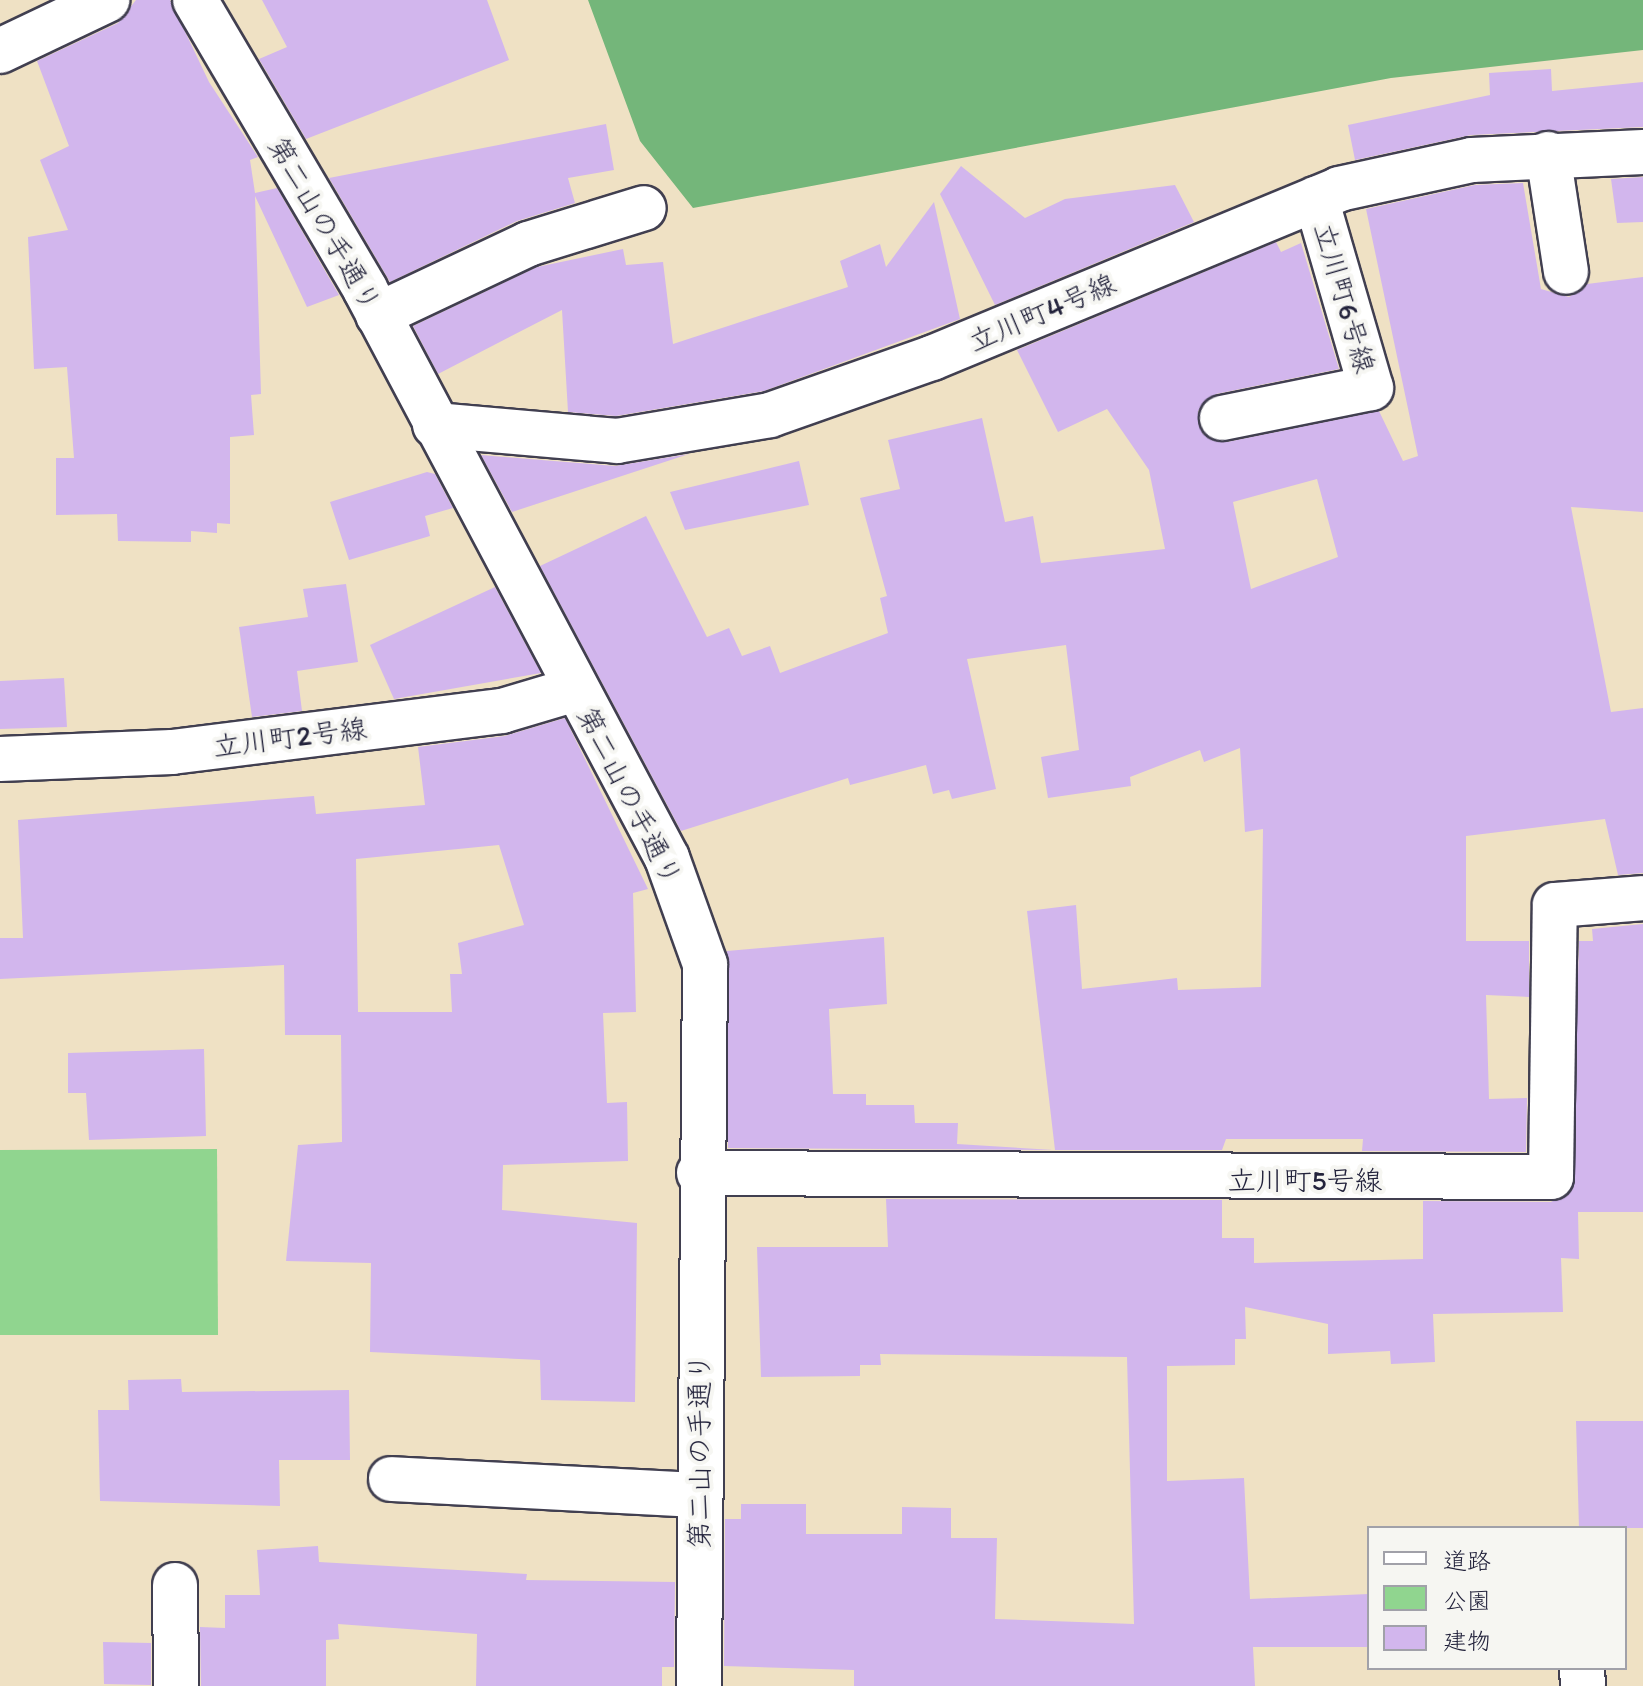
<!DOCTYPE html>
<html>
<head>
<meta charset="utf-8">
<style>
	body { margin:0 }
	#map { position:relative; width:1643px; height:1686px; overflow:hidden; background:#efe1c4; font-family:Itim,"Klee One",sans-serif }
	div>[style] { position:absolute }
	[style*='--x'] { left:calc(var(--x)*1px); top:calc(var(--y)*1px); width:calc(var(--w)*1px); rotate:calc(var(--a)*1deg) }
	.green>* { inset:0; background:#90d58f }
	.forest>* { inset:0; background:#74b67a }
	.building>* { inset:0; background:#d2b6ed }
	.roads { filter:drop-shadow(2px 0 #413f50) drop-shadow(-2px 0 #413f50) drop-shadow(0 2px #413f50) drop-shadow(0 -2px #413f50) }
	.minor>* { height:44px; margin:-22px; padding:0 22px; transform-origin:22px; border-radius:22px; background:#fff }
	span { translate:-50% -50%; white-space:nowrap; text-align:center; line-height:1.15; -webkit-text-stroke:8px #f6f6f2; paint-order:stroke }
	.street-label { font-size:28px; color:#22223b }
	.legend { position:absolute; left:1367px; top:1526px; width:260px; height:144px; box-sizing:border-box; background:#f6f6f2; border:2px solid #a1a1a9; margin:0; padding:10px 14px; list-style:none; font-size:24px; color:#22223b }
	.legend li { display:flex; align-items:center; gap:16px; height:40px }
	.legend b { width:40px; border:2px solid #a1a1a9 }
</style>
</head>
<body>
<div id="map">
	<div class="green">
		<div style="clip-path:polygon(217px 1149px,218px 1335px,0 1335px,0 1150px)"></div>
	</div>
	<div class="forest">
		<div style="clip-path:polygon(588px 0,1643px 0,1643px 50px,1391px 78px,693px 208px,640px 141px)"></div>
	</div>
	<div class="building">
		<div style="clip-path:polygon(136px 0,170px 0,209px 82px,258px 157px,250px 160px,255px 193px,277px 188px,339px 295px,307px 307px,255px 196px,261px 394px,251px 395px,254px 435px,230px 437px,230px 524px,217px 523px,217px 533px,191px 531px,191px 542px,118px 541px,117px 514px,56px 515px,56px 458px,74px 458px,67px 367px,34px 369px,28px 237px,68px 230px,40px 160px,69px 146px,37px 61px,118px 23px)"></div>
		<div style="clip-path:polygon(262px 0,487px 0,509px 60px,306px 139px,259px 59px,287px 47px)"></div>
		<div style="clip-path:polygon(1551px 69px,1552px 91px,1643px 82px,1643px 127px,1471px 135px,1355px 160px,1348px 125px,1490px 95px,1489px 73px)"></div>
		<div style="clip-path:polygon(606px 124px,614px 170px,568px 178px,575px 203px,517px 221px,390px 282px,329px 178px)"></div>
		<div style="clip-path:polygon(961px 166px,1025px 218px,1065px 199px,1175px 185px,1194px 222px,995px 305px,940px 194px)"></div>
		<div style="clip-path:polygon(1643px 177px,1643px 222px,1617px 223px,1611px 179px)"></div>
		<div style="clip-path:polygon(evenodd,1523px 183px,1541px 289px,1569px 297px,1587px 284px,1643px 277px,1643px 512px,1571px 507px,1611px 712px,1643px 708px,1643px 873px,1618px 875px,1605px 819px,1466px 836px,1466px 941px,1529px 941px,1529px 997px,1486px 995px,1489px 1099px,1527px 1098px,1526px 1152px,1362px 1151px,1363px 1139px,1226px 1139px,1222px 1150px,1055px 1150px,1027px 911px,1076px 905px,1082px 989px,1177px 978px,1178px 990px,1261px 987px,1263px 829px,1245px 832px,1240px 748px,1204px 762px,1200px 750px,1130px 777px,1131px 786px,1048px 798px,1041px 757px,1079px 750px,1066px 645px,967px 659px,996px 789px,952px 799px,949px 790px,933px 794px,926px 765px,850px 785px,848px 778px,681px 831px,540px 566px,646px 516px,707px 637px,729px 628px,742px 656px,770px 646px,780px 673px,888px 633px,880px 598px,887px 596px,860px 498px,900px 489px,888px 440px,982px 418px,1005px 522px,1033px 516px,1041px 563px,1165px 549px,1149px 470px,1107px 409px,1058px 432px,1017px 350px,1276px 242px,1281px 252px,1301px 243px,1339px 369px,1216px 394px,1198px 411px,1203px 434px,1227px 442px,1379px 411px,1403px 461px,1418px 456px,1366px 209px,1475px 185px,1523px 183px,1317px 479px,1338px 557px,1251px 589px,1233px 502px,1317px 479px)"></div>
		<div style="clip-path:polygon(934px 202px,960px 319px,764px 391px,616px 416px,568px 412px,562px 310px,438px 374px,413px 326px,537px 267px,623px 249px,626px 265px,663px 262px,673px 344px,848px 287px,840px 261px,880px 244px,886px 267px)"></div>
		<div style="clip-path:polygon(689px 454px,512px 512px,481px 455px,615px 466px)"></div>
		<div style="clip-path:polygon(799px 461px,809px 505px,685px 530px,670px 492px)"></div>
		<div style="clip-path:polygon(427px 472px,435px 474px,453px 508px,425px 516px,430px 536px,349px 560px,330px 502px)"></div>
		<div style="clip-path:polygon(346px 584px,358px 662px,297px 671px,302px 711px,252px 717px,239px 627px,308px 617px,303px 589px)"></div>
		<div style="clip-path:polygon(495px 587px,541px 673px,394px 699px,370px 645px)"></div>
		<div style="clip-path:polygon(64px 678px,67px 727px,0 729px,0 681px)"></div>
		<div style="clip-path:polygon(evenodd,565px 718px,648px 889px,633px 893px,636px 1012px,603px 1013px,607px 1103px,627px 1102px,628px 1161px,503px 1165px,502px 1210px,637px 1223px,635px 1402px,541px 1400px,540px 1360px,370px 1352px,371px 1263px,286px 1261px,298px 1145px,342px 1142px,341px 1035px,285px 1035px,284px 965px,0 979px,0 938px,23px 938px,18px 820px,314px 796px,316px 814px,425px 805px,418px 747px,505px 736px,565px 718px,499px 845px,524px 925px,458px 943px,462px 974px,450px 974px,452px 1012px,358px 1012px,356px 859px,499px 845px)"></div>
		<div style="clip-path:polygon(1643px 924px,1643px 1212px,1578px 1212px,1579px 1259px,1561px 1258px,1563px 1312px,1433px 1314px,1435px 1362px,1391px 1364px,1390px 1351px,1328px 1354px,1328px 1324px,1245px 1307px,1246px 1339px,1235px 1339px,1235px 1365px,1167px 1366px,1167px 1481px,1244px 1478px,1250px 1599px,1369px 1594px,1369px 1647px,1253px 1647px,1255px 1686px,854px 1686px,854px 1670px,724px 1666px,725px 1519px,741px 1519px,741px 1504px,806px 1504px,806px 1534px,902px 1534px,902px 1507px,951px 1508px,951px 1538px,997px 1538px,995px 1619px,1134px 1624px,1127px 1357px,880px 1354px,881px 1365px,860px 1365px,860px 1376px,761px 1377px,757px 1247px,888px 1247px,886px 1199px,1222px 1200px,1222px 1238px,1254px 1238px,1254px 1263px,1423px 1259px,1423px 1201px,1551px 1202px,1572px 1190px,1579px 941px,1593px 941px,1592px 929px)"></div>
		<div style="clip-path:polygon(884px 937px,887px 1004px,829px 1009px,833px 1094px,866px 1094px,866px 1105px,914px 1105px,915px 1123px,958px 1123px,957px 1144px,1054px 1150px,728px 1148px,727px 951px)"></div>
		<div style="clip-path:polygon(204px 1049px,206px 1136px,89px 1140px,86px 1093px,68px 1093px,68px 1053px)"></div>
		<div style="clip-path:polygon(181px 1379px,182px 1392px,349px 1390px,350px 1460px,279px 1460px,280px 1506px,100px 1501px,98px 1410px,129px 1410px,128px 1380px)"></div>
		<div style="clip-path:polygon(1576px 1421px,1643px 1421px,1643px 1528px,1579px 1528px)"></div>
		<div style="clip-path:polygon(318px 1546px,319px 1562px,527px 1574px,526px 1580px,675px 1582px,674px 1667px,662px 1667px,662px 1686px,476px 1686px,477px 1634px,338px 1624px,339px 1639px,326px 1640px,326px 1686px,201px 1686px,200px 1627px,225px 1628px,225px 1595px,260px 1595px,257px 1550px)"></div>
		<div style="clip-path:polygon(103px 1642px,151px 1643px,151px 1685px,104px 1684px)"></div>
	</div>
	<div class="roads">
		<div class="minor">
			<div style="--x:195;--y:0;--w:335;--a:59.5"></div>
			<div style="--x:365;--y:289;--w:644;--a:62.04"></div>
			<div style="--x:667;--y:858;--w:113;--a:70.3"></div>
			<div style="--x:705;--y:964;--w:722;--a:90.48"></div>
			<div style="--x:0;--y:51;--w:119;--a:-25.5"></div>
			<div style="--x:1548;--y:154;--w:119;--a:81.3"></div>
			<div style="--x:378;--y:315;--w:166;--a:-25.3"></div>
			<div style="--x:528;--y:244;--w:121;--a:-17.2"></div>
			<div style="--x:1222;--y:418;--w:152;--a:-11.4"></div>
			<div style="--x:1371;--y:388;--w:197;--a:-106.2"></div>
			<div style="--x:435;--y:425;--w:183;--a:5"></div>
			<div style="--x:617;--y:441;--w:155;--a:-9.6"></div>
			<div style="--x:770;--y:415;--w:172;--a:-19.4"></div>
			<div style="--x:932;--y:358;--w:441;--a:-22.5"></div>
			<div style="--x:1339;--y:189;--w:136;--a:-12.3"></div>
			<div style="--x:1472;--y:160;--w:171;--a:-2.7"></div>
			<div style="--x:0;--y:759;--w:172;--a:-2.3"></div>
			<div style="--x:172;--y:752;--w:333;--a:-7.1"></div>
			<div style="--x:502;--y:711;--w:77;--a:-16.6"></div>
			<div style="--x:699;--y:1173;--w:852;--a:0.27"></div>
			<div style="--x:1551;--y:1177;--w:272;--a:-89.2"></div>
			<div style="--x:1555;--y:905;--w:88;--a:-4.5"></div>
			<div style="--x:391;--y:1479;--w:308;--a:3"></div>
			<div style="--x:175;--y:1585;--w:101;--a:89.4"></div>
			<div style="--x:1582;--y:1668;--w:18;--a:87"></div>
		</div>
	</div>
	<div class="street-label">
		<span style="left:325px;top:224px;rotate:60deg">第二山の手通り</span>
		<span style="left:1345px;top:298px;rotate:74deg">立川町6号線</span>
		<span style="left:1042px;top:312px;rotate:-23deg">立川町4号線</span>
		<span style="left:290px;top:737px;rotate:-7deg">立川町2号線</span>
		<span style="left:630px;top:796px;rotate:63deg">第二山の手通り</span>
		<span style="left:1305px;top:1180px">立川町5号線</span>
		<span style="left:699px;top:1451px;rotate:-90deg">第二山の手通り</span>
	</div>
	<ul class="legend">
	<li><b style="height:10px;background:#fff"></b>道路</li>
	<li><b style="height:22px;background:#90d58f"></b>公園</li>
	<li><b style="height:22px;background:#d2b6ed"></b>建物</li>
	</ul>
</div>
</body>
</html>
